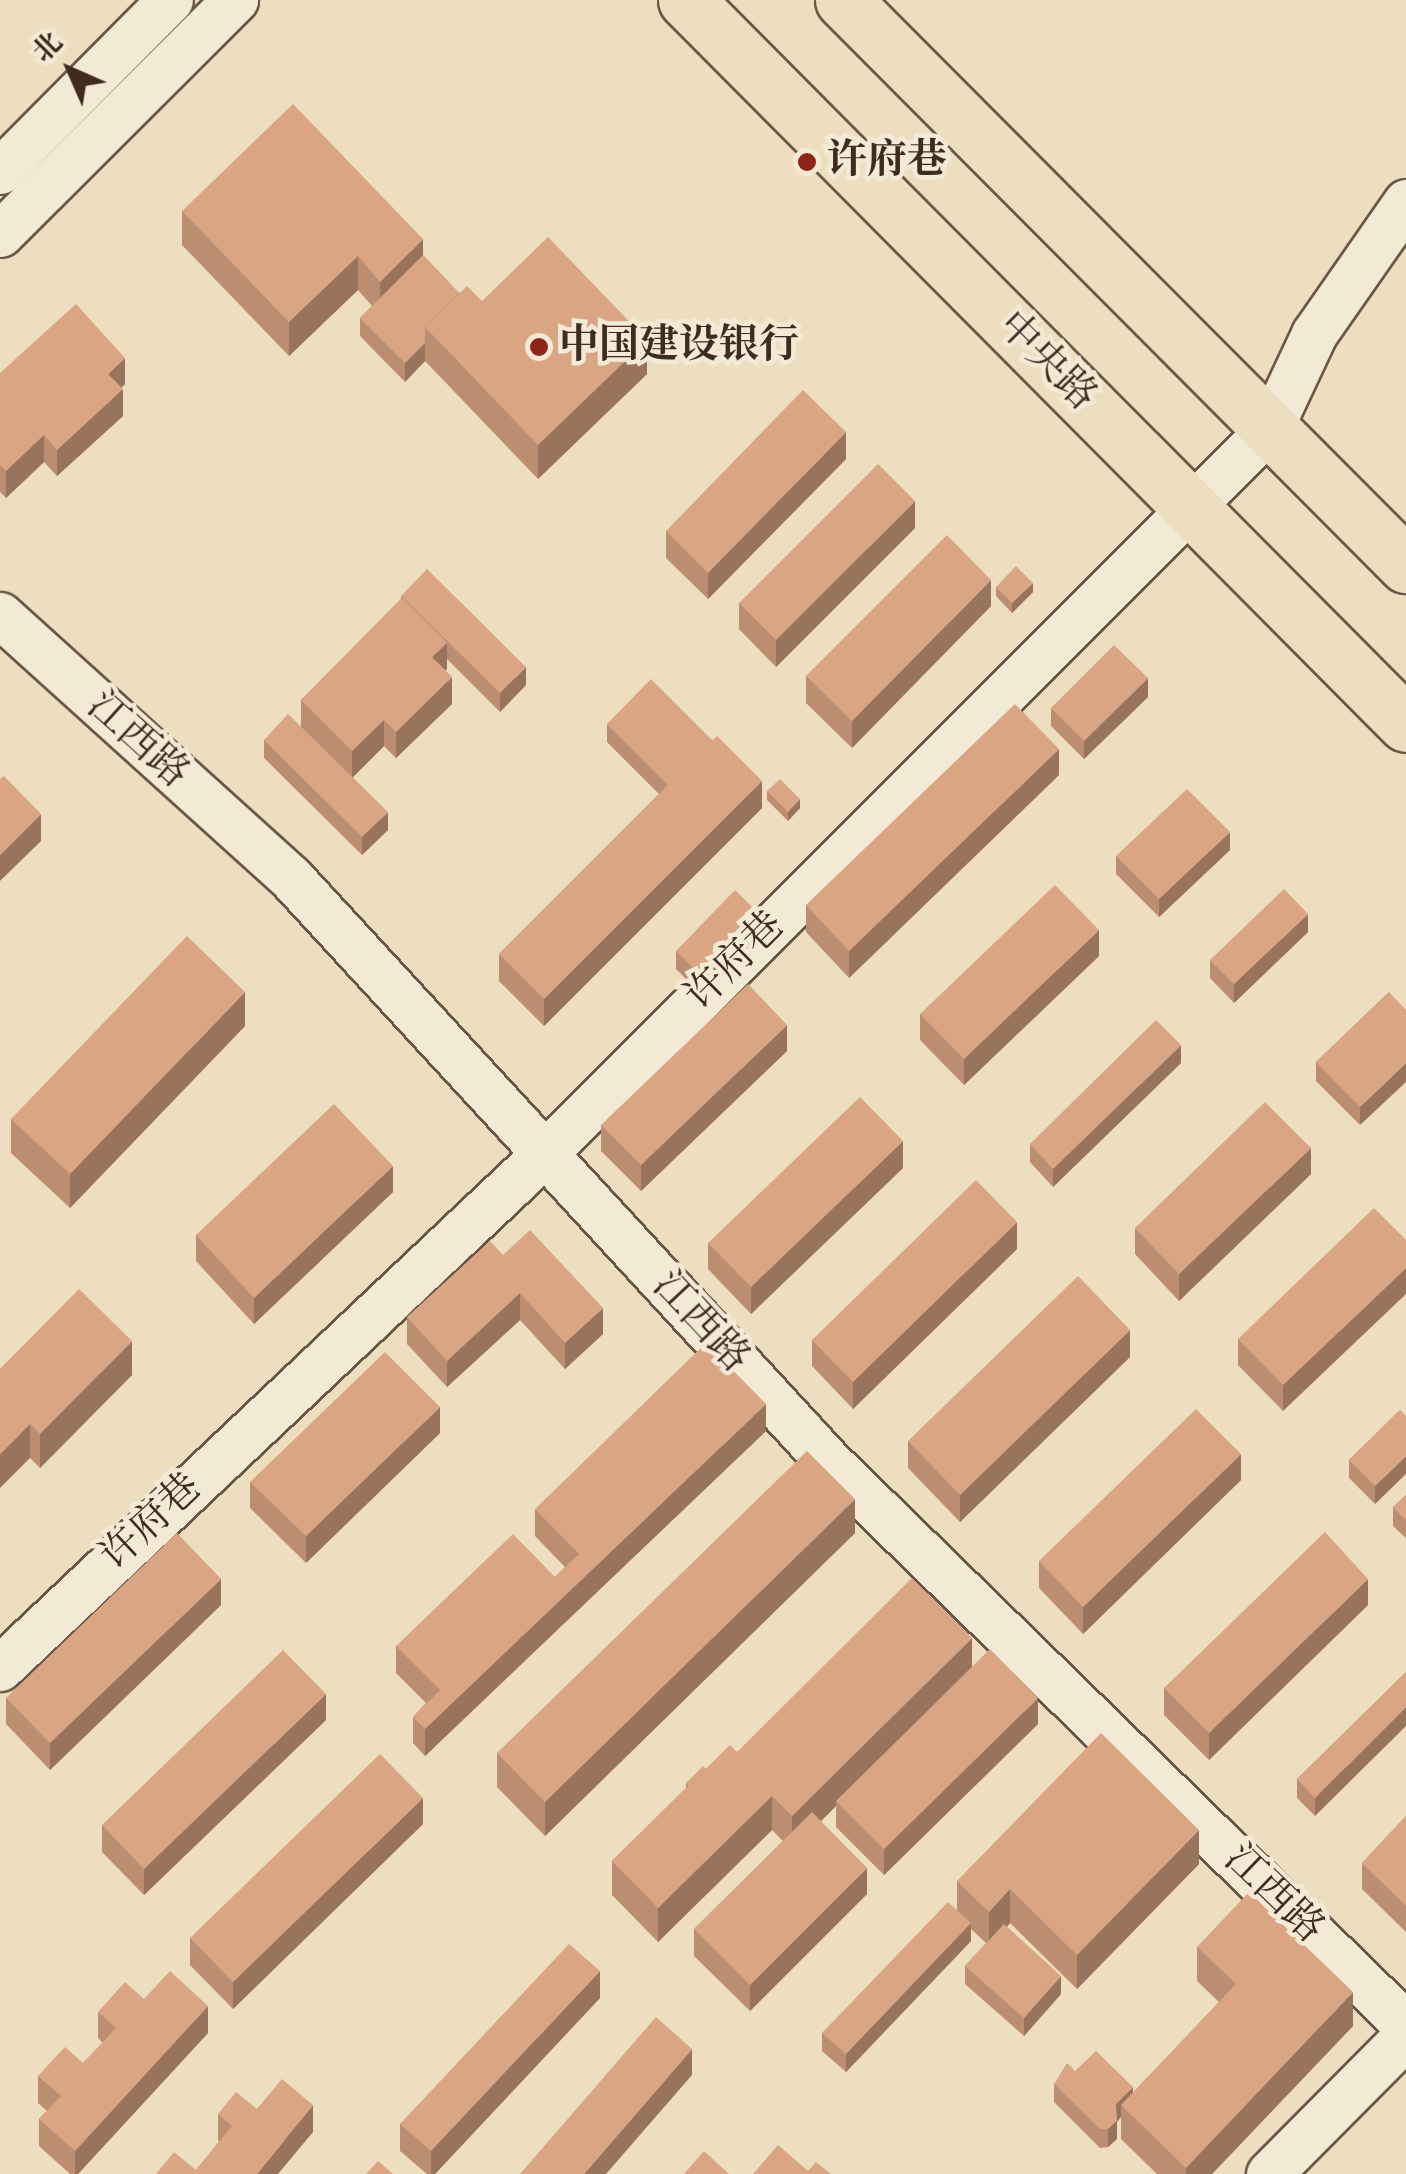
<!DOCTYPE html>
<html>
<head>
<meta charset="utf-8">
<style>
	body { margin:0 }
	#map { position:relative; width:1406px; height:2174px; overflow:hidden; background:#ecdebe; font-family:"Old Standard TT","Noto Serif SC",serif }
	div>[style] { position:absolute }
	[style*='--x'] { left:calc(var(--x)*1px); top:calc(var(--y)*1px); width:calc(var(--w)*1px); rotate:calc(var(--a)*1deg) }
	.roads { filter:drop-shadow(2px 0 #6a5847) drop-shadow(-2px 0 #6a5847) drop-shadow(0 2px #6a5847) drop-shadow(0 -2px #6a5847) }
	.minor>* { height:45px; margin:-22.5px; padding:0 22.5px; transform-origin:22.5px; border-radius:22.5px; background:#f3ead5 }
	.major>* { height:55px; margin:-27.5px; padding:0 27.5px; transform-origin:27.5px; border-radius:27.5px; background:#ecdebe }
	.wall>* { inset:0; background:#bb8e71 }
	.shaded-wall>* { inset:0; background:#98745c }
	.building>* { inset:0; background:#d9a583 }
	.dots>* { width:28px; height:28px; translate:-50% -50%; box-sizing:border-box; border:5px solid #f3ead5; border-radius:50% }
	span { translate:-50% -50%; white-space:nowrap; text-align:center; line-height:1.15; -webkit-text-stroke:9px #f3ead5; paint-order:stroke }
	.poi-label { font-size:40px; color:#3f2b1f; font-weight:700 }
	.left { translate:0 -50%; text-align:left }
	.street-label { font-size:40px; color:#3f2b1f }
	.north { position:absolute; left:20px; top:20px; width:100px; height:100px; -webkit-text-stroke:8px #f3ead5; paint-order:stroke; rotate:315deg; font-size:28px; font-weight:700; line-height:40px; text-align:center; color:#3f2b1f }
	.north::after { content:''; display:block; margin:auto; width:35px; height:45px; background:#3f2b1f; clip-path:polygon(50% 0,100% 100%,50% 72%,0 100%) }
</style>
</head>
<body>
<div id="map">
	<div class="roads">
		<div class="minor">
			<div style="--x:0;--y:171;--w:241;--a:-45.2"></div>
			<div style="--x:0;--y:234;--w:332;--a:-44.9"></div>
			<div style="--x:0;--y:615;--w:392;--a:42.1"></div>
			<div style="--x:291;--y:878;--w:793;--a:47.35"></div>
			<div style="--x:828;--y:1461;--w:808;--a:44.3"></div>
			<div style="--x:0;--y:1668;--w:747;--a:-43.37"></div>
			<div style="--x:543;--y:1155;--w:1028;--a:-45"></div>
			<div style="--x:1270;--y:428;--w:104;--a:-64.9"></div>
			<div style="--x:1314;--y:334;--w:161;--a:-55.1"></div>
			<div style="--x:1269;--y:2174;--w:194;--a:-45.2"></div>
		</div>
		<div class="major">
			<div style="--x:686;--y:0;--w:1021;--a:45.16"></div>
			<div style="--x:843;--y:0;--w:798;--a:45.1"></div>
		</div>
	</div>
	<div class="wall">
		<div style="clip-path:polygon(182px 211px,423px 255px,459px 293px,482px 301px,647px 374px,538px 479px,425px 361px,405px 382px,360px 336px,360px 318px,372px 306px,358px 290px,289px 356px,182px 245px)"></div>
		<div style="clip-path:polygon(0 373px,125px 384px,122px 387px,123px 416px,57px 476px,44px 462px,6px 498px,0 492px)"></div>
		<div style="clip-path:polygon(846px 459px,708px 599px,666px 558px,666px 531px)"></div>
		<div style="clip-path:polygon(915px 528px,776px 667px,739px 629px,739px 603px)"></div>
		<div style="clip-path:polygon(996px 587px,1033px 592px,1012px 613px,996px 596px)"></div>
		<div style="clip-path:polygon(401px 596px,526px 685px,500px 712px,447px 659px,445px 670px,452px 704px,396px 758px,384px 746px,353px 777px,388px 830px,362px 855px,264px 758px,264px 740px,301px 726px,301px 700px,401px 599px)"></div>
		<div style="clip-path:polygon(991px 606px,852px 748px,806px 703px,806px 676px)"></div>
		<div style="clip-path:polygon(1148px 697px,1084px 759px,1051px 726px,1051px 708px)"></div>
		<div style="clip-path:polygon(607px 724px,713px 741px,762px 808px,544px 1026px,499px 981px,499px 954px,659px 794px,607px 742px)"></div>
		<div style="clip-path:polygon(1059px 775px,849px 978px,806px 932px,806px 905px)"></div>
		<div style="clip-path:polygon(767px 791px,800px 808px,788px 821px,767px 800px)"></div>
		<div style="clip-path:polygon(1230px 850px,1159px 917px,1116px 874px,1116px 856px)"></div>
		<div style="clip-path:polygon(1308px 932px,1234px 1003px,1210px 978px,1210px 960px)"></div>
		<div style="clip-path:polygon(761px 934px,702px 995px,676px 969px,676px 951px)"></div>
		<div style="clip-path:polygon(1099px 956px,964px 1085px,920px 1040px,920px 1014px)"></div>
		<div style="clip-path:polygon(1389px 992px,1360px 1125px,1316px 1081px,1316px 1062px)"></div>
		<div style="clip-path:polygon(245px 1026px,70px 1208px,11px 1153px,11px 1119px)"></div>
		<div style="clip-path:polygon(787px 1051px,641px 1191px,601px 1151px,601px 1125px)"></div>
		<div style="clip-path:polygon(1181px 1063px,1053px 1187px,1030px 1162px,1030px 1144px)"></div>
		<div style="clip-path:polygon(903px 1168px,751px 1314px,708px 1269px,708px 1243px)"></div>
		<div style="clip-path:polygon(1311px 1174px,1179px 1301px,1135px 1254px,1135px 1228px)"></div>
		<div style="clip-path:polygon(393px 1192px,254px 1324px,196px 1261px,196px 1235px)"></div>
		<div style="clip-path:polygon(1406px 1240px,1283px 1411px,1238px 1365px,1238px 1339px)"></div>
		<div style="clip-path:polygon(1017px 1249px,853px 1409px,812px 1366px,812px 1340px)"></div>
		<div style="clip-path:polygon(503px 1255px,603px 1334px,565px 1369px,520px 1320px,447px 1387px,407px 1344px,407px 1317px)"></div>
		<div style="clip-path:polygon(1130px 1357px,960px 1522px,908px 1468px,908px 1441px)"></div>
		<div style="clip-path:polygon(0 1369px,132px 1375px,40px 1468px,30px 1458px)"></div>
		<div style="clip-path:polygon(1400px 1410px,1375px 1504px,1349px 1478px,1349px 1460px)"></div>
		<div style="clip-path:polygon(766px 1431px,425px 1756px,413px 1743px,413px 1717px,426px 1703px,396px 1673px,396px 1646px,555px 1577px,565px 1567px,535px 1536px,535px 1509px)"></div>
		<div style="clip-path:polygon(440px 1433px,306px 1563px,250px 1508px,250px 1482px)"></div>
		<div style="clip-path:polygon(1241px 1480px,1083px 1634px,1039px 1588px,1039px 1561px)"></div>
		<div style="clip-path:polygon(1406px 1495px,1406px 1538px,1393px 1526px,1393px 1507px)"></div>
		<div style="clip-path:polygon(855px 1533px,545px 1836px,497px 1787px,497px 1753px)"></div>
		<div style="clip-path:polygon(221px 1605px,50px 1770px,6px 1724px,6px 1698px)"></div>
		<div style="clip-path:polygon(1368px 1605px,1209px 1760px,1164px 1715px,1164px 1688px)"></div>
		<div style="clip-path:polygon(972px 1667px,1038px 1724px,884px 1875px,836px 1827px,836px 1806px,821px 1821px,867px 1894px,750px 2011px,694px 1956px,694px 1929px,783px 1841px,772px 1830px,658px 1942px,612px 1895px,612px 1861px,686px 1788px,686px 1783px,706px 1769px,737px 1752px)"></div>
		<div style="clip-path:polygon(1406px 1672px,1315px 1816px,1297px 1798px,1297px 1779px)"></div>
		<div style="clip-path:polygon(326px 1720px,144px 1895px,102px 1852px,102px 1825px)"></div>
		<div style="clip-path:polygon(1406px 1816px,1406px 1932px,1362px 1889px,1362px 1863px)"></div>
		<div style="clip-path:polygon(423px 1824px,233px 2009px,190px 1965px,190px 1938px)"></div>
		<div style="clip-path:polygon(1199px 1864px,1077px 1989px,1010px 1923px,1007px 1927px,1061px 1994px,1024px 2036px,965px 1984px,965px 1966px,986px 1943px,971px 1929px,971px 1941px,846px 2072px,822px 2051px,822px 2033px,957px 1910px,957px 1881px)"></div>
		<div style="clip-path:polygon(1197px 1947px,1353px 2026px,1212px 2174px,1157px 2174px,1121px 2139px,1121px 2117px,1117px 2122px,1117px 2139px,1108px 2147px,1100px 2148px,1054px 2102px,1054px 2084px,1075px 2071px,1133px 2093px,1219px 2002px,1197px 1981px)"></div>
		<div style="clip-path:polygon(600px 1998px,435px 2174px,427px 2174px,400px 2151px,400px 2124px)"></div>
		<div style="clip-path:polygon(144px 1999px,208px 2033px,78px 2174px,70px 2174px,39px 2146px,39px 2119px,47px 2111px,38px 2103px,38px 2076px,83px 2063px,103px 2043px,98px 2038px,98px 2012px)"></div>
		<div style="clip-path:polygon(257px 2109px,313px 2132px,196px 2170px,219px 2142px,218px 2140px,218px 2114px)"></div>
	</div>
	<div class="shaded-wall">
		<div style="clip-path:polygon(423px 239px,423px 273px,380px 316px,380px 282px)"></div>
		<div style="clip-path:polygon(358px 256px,358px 290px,289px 356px,289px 322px)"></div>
		<div style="clip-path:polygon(647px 340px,647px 374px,538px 479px,538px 445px)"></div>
		<div style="clip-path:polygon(425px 343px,425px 361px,405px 382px,405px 363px)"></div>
		<div style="clip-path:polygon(125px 358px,125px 384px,108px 400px,108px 374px)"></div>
		<div style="clip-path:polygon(123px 389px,123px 416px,57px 476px,57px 450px)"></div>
		<div style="clip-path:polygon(846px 432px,846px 459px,708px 599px,708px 573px)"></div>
		<div style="clip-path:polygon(44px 435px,44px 462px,6px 498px,6px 471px)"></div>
		<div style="clip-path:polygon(915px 501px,915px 528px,776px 667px,776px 640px)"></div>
		<div style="clip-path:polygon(991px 580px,991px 606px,852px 748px,852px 721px)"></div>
		<div style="clip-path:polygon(1033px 583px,1033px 592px,1012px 613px,1012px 603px)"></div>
		<div style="clip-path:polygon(447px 643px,447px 669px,432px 684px,432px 657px)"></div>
		<div style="clip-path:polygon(526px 667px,526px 685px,500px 712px,500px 693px)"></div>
		<div style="clip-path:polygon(452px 677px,452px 704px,396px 758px,396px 732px)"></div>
		<div style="clip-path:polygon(1148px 678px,1148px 697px,1084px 759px,1084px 741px)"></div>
		<div style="clip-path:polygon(384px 720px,384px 746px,352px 778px,352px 751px)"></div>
		<div style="clip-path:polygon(1059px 749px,1059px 775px,849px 978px,849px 951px)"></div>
		<div style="clip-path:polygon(762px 781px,762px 808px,544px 1026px,544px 999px)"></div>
		<div style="clip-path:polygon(800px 799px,800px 808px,788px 821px,788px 812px)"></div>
		<div style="clip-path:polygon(388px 812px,388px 830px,362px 855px,362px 837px)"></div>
		<div style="clip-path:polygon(41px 814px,41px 841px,0 881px,0 855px)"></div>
		<div style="clip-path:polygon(1230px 832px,1230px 850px,1159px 917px,1159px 899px)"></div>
		<div style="clip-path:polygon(1308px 914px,1308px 932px,1234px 1003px,1234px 984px)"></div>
		<div style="clip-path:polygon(761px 916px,761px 934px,702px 995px,702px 977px)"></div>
		<div style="clip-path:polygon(1099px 930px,1099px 956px,964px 1085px,964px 1059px)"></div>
		<div style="clip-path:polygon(245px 992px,245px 1026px,70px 1208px,70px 1174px)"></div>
		<div style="clip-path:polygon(787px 1025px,787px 1051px,641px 1191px,641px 1165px)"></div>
		<div style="clip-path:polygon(1181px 1045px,1181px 1063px,1053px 1187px,1053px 1169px)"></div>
		<div style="clip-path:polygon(1406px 1063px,1406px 1082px,1360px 1125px,1360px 1107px)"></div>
		<div style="clip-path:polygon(903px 1141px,903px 1168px,751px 1314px,751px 1287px)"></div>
		<div style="clip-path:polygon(1311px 1148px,1311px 1174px,1179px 1301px,1179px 1274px)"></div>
		<div style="clip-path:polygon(393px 1166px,393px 1192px,254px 1324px,254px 1298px)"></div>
		<div style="clip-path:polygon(1017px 1222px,1017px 1249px,853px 1409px,853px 1382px)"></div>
		<div style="clip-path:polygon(1406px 1268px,1406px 1294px,1283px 1411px,1283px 1385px)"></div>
		<div style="clip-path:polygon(520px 1293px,520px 1320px,447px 1387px,447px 1361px)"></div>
		<div style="clip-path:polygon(603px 1308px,603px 1334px,565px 1369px,565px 1343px)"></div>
		<div style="clip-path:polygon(1130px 1330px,1130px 1357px,960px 1522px,960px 1495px)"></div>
		<div style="clip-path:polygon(132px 1341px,132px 1375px,40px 1468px,40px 1434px)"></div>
		<div style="clip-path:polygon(766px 1404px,766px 1431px,425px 1756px,425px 1729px)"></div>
		<div style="clip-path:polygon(440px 1407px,440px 1433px,306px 1563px,306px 1536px)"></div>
		<div style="clip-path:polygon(30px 1424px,30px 1458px,0 1488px,0 1454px)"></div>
		<div style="clip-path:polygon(1241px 1454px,1241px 1480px,1083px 1634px,1083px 1607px)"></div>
		<div style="clip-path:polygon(1406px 1456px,1406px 1474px,1375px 1504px,1375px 1486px)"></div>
		<div style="clip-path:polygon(855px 1499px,855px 1533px,545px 1836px,545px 1802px)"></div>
		<div style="clip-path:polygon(221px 1579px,221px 1605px,50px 1770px,50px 1743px)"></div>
		<div style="clip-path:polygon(1368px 1579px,1368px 1605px,1209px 1760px,1209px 1733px)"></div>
		<div style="clip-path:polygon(972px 1638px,972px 1672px,836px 1801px,836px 1806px,792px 1850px,792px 1816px)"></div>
		<div style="clip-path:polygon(326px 1694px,326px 1720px,144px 1895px,144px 1869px)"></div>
		<div style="clip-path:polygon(1038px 1698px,1038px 1724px,884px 1875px,884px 1849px)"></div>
		<div style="clip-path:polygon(1406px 1707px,1406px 1726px,1315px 1816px,1315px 1798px)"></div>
		<div style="clip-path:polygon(772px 1796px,772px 1830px,658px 1942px,658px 1908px)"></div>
		<div style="clip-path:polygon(423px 1798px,423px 1824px,233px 2009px,233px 1982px)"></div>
		<div style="clip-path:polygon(1199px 1830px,1199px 1864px,1077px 1989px,1077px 1955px)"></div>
		<div style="clip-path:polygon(867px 1868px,867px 1894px,750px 2011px,750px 1985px)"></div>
		<div style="clip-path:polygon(1010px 1889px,1010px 1923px,989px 1946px,989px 1912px)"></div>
		<div style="clip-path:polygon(971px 1923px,971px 1941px,846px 2072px,846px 2054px)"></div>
		<div style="clip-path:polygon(600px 1971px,600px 1998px,435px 2174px,431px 2174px,431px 2151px)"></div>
		<div style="clip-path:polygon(1061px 1976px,1061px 1994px,1024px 2036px,1024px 2018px)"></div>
		<div style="clip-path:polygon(1353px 1992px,1353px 2026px,1212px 2174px,1186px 2174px,1186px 2168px)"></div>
		<div style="clip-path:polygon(208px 2006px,208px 2033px,78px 2174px,75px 2174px,75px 2151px)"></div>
		<div style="clip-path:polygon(692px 2049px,692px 2075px,606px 2174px,584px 2174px)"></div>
		<div style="clip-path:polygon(1133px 2087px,1133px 2106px,1121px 2105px,1121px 2117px,1117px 2122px,1117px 2139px,1108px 2147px,1108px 2129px,1116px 2104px)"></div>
		<div style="clip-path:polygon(313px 2105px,313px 2132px,278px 2174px,257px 2174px)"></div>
	</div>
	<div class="building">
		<div style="clip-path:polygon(293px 104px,423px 239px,380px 282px,358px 256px,289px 322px,182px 211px)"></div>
		<div style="clip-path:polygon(548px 237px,647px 340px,538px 445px,425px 327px,467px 286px,482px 301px)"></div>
		<div style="clip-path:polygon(423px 255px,459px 293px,425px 327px,425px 343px,405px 363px,360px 318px)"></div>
		<div style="clip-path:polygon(76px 304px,125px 358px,108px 374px,123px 389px,57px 450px,44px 435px,6px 471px,0 465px,0 373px)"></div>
		<div style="clip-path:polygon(803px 390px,846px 432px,708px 573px,666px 531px)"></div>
		<div style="clip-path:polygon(878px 464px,915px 501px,776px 640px,739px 603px)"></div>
		<div style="clip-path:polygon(947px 535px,991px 580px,852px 721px,806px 676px)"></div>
		<div style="clip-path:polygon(1016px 566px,1033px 583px,1012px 603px,996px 587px)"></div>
		<div style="clip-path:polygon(427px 569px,526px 667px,500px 693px,401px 596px)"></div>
		<div style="clip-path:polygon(402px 598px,447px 643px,432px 657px,452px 677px,396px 732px,384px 720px,352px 751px,301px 700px)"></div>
		<div style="clip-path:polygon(1114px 645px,1148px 678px,1084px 741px,1051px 708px)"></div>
		<div style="clip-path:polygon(651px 679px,713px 741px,668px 785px,607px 724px)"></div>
		<div style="clip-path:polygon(1015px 704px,1059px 749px,849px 951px,806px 905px)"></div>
		<div style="clip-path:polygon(288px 714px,388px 812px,362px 837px,264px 740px)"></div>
		<div style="clip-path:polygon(717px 736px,762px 781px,544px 999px,499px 954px)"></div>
		<div style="clip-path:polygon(4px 776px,41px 814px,0 855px,0 779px)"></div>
		<div style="clip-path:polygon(780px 779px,800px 799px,788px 812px,767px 791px)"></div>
		<div style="clip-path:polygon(1187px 789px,1230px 832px,1159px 899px,1116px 856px)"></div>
		<div style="clip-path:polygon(1055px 885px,1099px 930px,964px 1059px,920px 1014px)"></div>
		<div style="clip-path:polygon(1284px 889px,1308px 914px,1234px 984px,1210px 960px)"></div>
		<div style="clip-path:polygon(735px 890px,761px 916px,702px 977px,676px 951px)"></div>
		<div style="clip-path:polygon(187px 936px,245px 992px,70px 1174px,11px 1119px)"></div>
		<div style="clip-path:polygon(748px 984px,787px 1025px,641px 1165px,601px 1125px)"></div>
		<div style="clip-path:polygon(1389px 992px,1406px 1010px,1406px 1063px,1360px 1107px,1316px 1062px)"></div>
		<div style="clip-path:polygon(1156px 1020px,1181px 1045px,1053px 1169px,1030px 1144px)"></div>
		<div style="clip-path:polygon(860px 1097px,903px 1141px,751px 1287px,708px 1243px)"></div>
		<div style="clip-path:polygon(1265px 1102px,1311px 1148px,1179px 1274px,1135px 1228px)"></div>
		<div style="clip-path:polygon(334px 1104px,393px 1166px,254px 1298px,196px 1235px)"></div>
		<div style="clip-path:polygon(976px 1180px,1017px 1222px,853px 1382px,812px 1340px)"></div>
		<div style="clip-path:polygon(1374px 1208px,1406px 1240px,1406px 1268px,1283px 1385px,1238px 1339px)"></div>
		<div style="clip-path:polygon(530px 1230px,603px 1308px,565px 1343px,520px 1293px,447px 1361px,407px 1317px,490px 1241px,503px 1255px)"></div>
		<div style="clip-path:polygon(1078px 1276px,1130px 1330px,960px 1495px,908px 1441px)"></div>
		<div style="clip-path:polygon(79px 1289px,132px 1341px,40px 1434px,30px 1424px,0 1454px,0 1369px)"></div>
		<div style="clip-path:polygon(706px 1343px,766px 1404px,425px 1729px,413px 1717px,440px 1690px,396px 1646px,513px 1534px,555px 1577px,579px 1554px,535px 1509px)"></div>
		<div style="clip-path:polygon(385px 1352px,440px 1407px,306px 1536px,250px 1482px)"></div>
		<div style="clip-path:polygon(1196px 1409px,1241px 1454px,1083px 1607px,1039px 1561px)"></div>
		<div style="clip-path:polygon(1400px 1410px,1406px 1416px,1406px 1456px,1375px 1486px,1349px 1460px)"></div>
		<div style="clip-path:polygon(807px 1451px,855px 1499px,545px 1802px,497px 1753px)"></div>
		<div style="clip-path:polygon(1406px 1495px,1406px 1520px,1393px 1507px)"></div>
		<div style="clip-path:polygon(1325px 1532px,1368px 1579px,1209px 1733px,1164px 1688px)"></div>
		<div style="clip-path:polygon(177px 1533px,221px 1579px,50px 1743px,6px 1698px)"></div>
		<div style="clip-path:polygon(912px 1578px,972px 1638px,792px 1816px,772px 1796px,658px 1908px,612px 1861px,730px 1745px,737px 1752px)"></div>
		<div style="clip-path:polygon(990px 1649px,1038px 1698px,884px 1849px,836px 1801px)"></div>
		<div style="clip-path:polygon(283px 1650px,326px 1694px,144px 1869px,102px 1825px)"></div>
		<div style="clip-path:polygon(1406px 1672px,1406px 1707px,1315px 1798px,1297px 1779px)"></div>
		<div style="clip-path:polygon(1101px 1733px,1199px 1830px,1077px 1955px,1010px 1889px,989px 1912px,957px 1881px)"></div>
		<div style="clip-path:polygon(380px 1754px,423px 1798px,233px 1982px,190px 1938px)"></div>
		<div style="clip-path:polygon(703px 1766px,706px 1769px,689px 1786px,686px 1783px)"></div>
		<div style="clip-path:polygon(812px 1812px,867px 1868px,750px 1985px,694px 1929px)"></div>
		<div style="clip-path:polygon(1406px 1816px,1406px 1906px,1362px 1863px)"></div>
		<div style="clip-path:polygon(1249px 1892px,1353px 1992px,1186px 2168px,1121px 2105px,1236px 1984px,1197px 1947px)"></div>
		<div style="clip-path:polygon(948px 1902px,971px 1923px,846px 2054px,822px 2033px)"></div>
		<div style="clip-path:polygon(1004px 1924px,1061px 1976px,1024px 2018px,965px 1966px)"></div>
		<div style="clip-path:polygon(569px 1944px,600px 1971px,431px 2151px,400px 2124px)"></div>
		<div style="clip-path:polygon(170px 1971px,208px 2006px,75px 2151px,39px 2119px,61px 2096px,38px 2076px,65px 2047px,83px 2063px,116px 2028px,98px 2012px,125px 1982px,144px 1999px)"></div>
		<div style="clip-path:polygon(656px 2017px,692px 2049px,584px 2174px,520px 2174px)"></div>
		<div style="clip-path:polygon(1096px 2051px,1133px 2087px,1116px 2104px,1117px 2121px,1108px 2129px,1100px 2129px,1054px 2084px,1067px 2063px,1075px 2071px)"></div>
		<div style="clip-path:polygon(282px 2079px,313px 2105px,257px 2174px,156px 2174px,174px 2152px,196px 2170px,232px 2126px,218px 2114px,236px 2092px,257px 2109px)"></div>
		<div style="clip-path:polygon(778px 2145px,808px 2171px,816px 2162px,831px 2174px,753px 2174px)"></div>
		<div style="clip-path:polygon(704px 2151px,729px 2174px,684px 2174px)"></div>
		<div style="clip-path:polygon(378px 2161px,393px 2174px,366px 2174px)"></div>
	</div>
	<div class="dots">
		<div style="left:807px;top:162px;background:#8f2418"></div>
		<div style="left:539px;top:347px;background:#8f2418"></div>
	</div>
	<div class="poi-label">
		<span class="left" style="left:827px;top:162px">许府巷</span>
		<span class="left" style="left:559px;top:347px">中国建设银行</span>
	</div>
	<div class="street-label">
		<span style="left:1046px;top:362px;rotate:45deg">中央路</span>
		<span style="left:137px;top:741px;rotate:42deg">江西路</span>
		<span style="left:736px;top:962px;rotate:-45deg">许府巷</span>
		<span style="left:700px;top:1323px;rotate:47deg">江西路</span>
		<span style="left:152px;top:1523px;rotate:-43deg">许府巷</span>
		<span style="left:1273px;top:1895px;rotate:44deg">江西路</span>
	</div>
	<div class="north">北</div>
</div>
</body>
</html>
